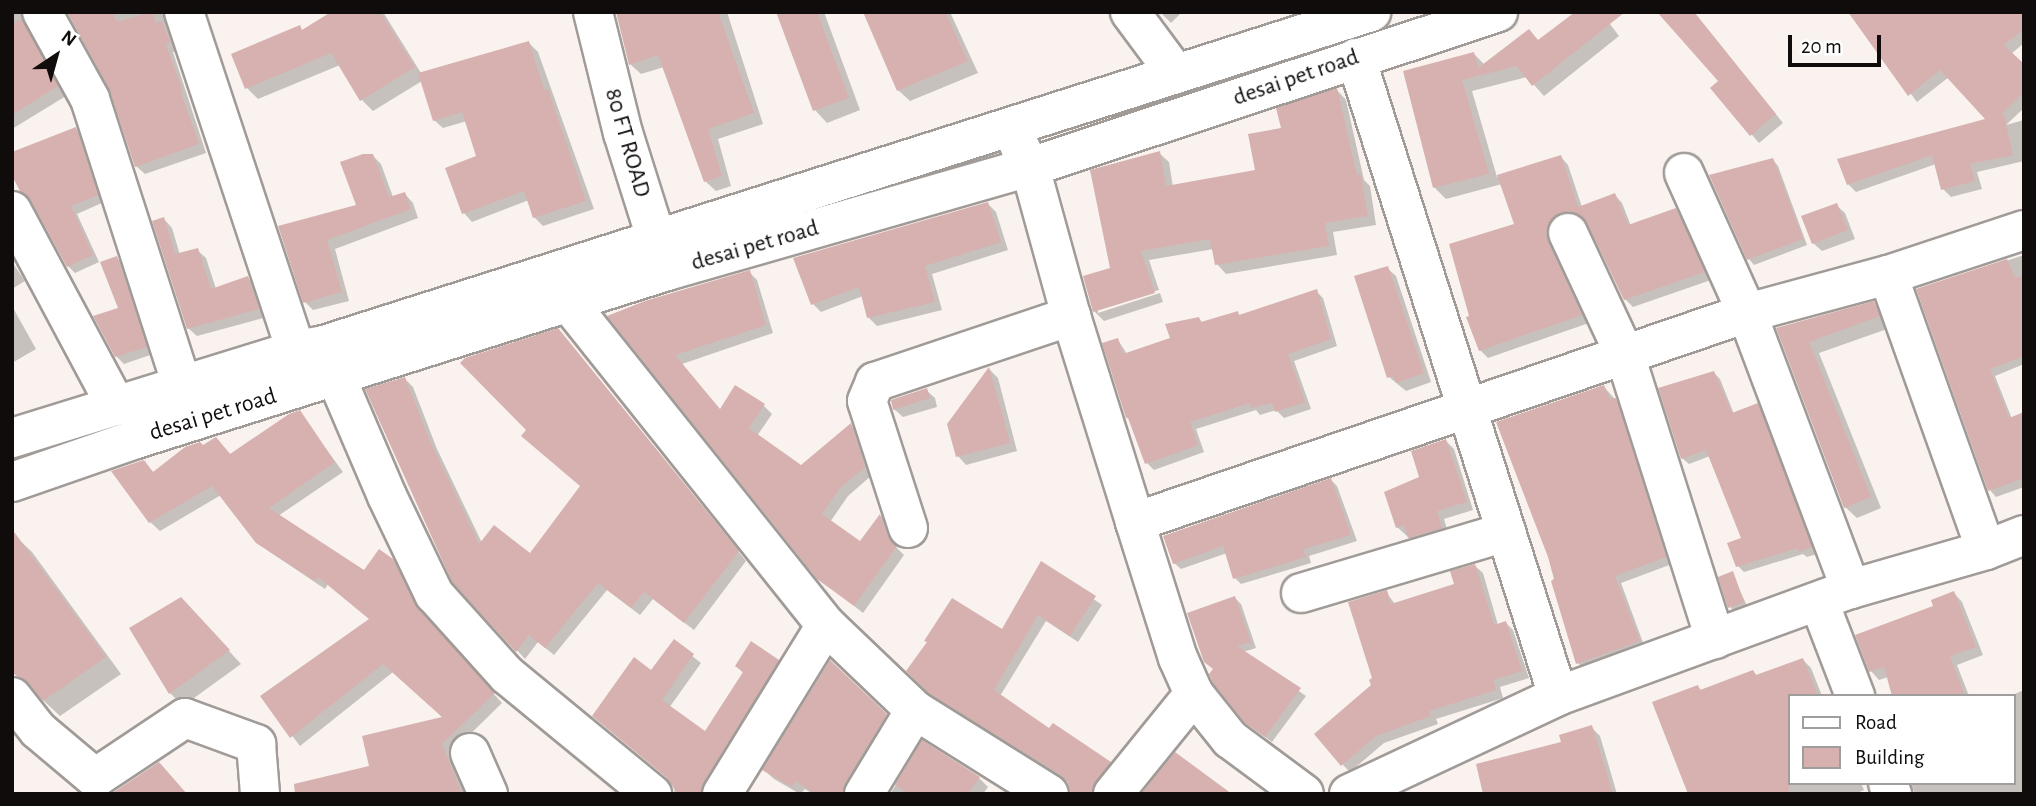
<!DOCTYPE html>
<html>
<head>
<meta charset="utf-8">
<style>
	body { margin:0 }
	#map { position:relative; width:2036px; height:806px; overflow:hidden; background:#f9f2ee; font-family:"Alegreya Sans",sans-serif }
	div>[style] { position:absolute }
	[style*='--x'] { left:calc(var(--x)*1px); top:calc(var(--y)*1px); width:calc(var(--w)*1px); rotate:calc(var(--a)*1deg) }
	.shadow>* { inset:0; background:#0003 }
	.building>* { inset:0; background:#d6b1af }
	.roads { filter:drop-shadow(2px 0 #a19b98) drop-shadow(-2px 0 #a19b98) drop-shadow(0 2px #a19b98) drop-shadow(0 -2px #a19b98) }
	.minor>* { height:38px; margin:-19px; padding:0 19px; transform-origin:19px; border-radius:19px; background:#fff }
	span { translate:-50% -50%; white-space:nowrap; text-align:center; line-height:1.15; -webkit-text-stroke:5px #fff; paint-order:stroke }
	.street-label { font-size:24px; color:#0f0c0b }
	.frame { position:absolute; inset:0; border:14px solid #0f0c0b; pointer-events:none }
	.legend { position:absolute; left:1788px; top:694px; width:228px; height:91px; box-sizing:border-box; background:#fff; border:2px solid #9f9e9d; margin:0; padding:9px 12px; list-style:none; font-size:21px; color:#0f0c0b }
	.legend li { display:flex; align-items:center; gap:14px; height:35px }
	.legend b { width:35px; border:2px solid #9f9e9d }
	.north { position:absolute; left:21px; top:21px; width:70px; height:70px; -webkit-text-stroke:5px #fff; paint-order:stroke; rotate:36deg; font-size:19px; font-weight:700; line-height:28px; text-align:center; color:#0f0c0b }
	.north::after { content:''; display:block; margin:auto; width:24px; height:32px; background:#0f0c0b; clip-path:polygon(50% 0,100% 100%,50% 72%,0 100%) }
	.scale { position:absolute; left:1788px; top:35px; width:93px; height:32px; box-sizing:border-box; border:4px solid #0f0c0b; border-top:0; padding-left:9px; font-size:21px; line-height:24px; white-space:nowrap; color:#0f0c0b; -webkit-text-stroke:5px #fff; paint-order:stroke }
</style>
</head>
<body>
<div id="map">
	<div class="shadow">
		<div style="clip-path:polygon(12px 12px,25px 12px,31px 33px,66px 96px,12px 129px)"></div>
		<div style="clip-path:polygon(69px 12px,173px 12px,169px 28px,177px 51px,173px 52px,206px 153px,145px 174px,136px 166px,111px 88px)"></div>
		<div style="clip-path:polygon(334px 12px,383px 12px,421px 73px,529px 43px,538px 52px,594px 209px,543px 226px,535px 218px,529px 200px,472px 222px,464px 213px,478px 157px,467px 121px,443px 128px,434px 120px,422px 81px,373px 111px,362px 100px,340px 65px,258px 99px,247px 88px,303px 32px)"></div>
		<div style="clip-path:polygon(617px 12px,727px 12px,763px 124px,718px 139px,731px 186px,716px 191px,705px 181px,664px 67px,641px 74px,630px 64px)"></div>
		<div style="clip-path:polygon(778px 12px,824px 12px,860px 110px,827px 123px,815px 110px)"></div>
		<div style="clip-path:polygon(865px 12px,950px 12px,978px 73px,910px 101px,898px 90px)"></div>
		<div style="clip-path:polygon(1160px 12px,1182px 12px,1171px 23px)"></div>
		<div style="clip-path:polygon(1601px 12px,1619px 36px,1544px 96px,1527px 77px,1472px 91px,1497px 177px,1561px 157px,1568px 165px,1582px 207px,1615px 195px,1622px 203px,1631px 226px,1675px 210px,1683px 218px,1711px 280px,1633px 307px,1625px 299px,1586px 221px,1578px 218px,1553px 239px,1555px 252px,1589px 323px,1488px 358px,1480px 350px,1516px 226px,1502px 184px,1446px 199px,1435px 188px,1405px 72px,1474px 54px,1485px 65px)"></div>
		<div style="clip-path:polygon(1659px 12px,1694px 12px,1783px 123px,1759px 143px,1712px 88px,1720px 81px)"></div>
		<div style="clip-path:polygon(1849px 12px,2024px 12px,2024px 43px,2011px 54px,2024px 67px,2024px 108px,2006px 125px,2024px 120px,2024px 161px,1977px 172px,1982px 189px,1951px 197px,1943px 189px,1936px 164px,1856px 192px,1848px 184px,1988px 119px,1949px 77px,1917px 102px)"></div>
		<div style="clip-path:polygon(1337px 90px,1346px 100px,1364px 180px,1370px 186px,1376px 225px,1333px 232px,1337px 255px,1226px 274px,1217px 264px,1214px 249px,1149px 260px,1159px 290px,1098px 309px,1098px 313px,1160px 293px,1163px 302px,1104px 321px,1094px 311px,1159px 153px,1169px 162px,1173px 187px,1257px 171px,1283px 129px)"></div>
		<div style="clip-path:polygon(76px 129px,83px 136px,104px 202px,77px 214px,99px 262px,75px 273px,68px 266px,34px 202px)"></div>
		<div style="clip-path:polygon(372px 155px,381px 164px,393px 197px,405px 194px,413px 203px,418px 218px,335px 249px,349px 301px,313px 310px,305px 302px,280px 228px,358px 207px)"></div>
		<div style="clip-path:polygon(1773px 160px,1778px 166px,1807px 245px,1754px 265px,1749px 259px)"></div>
		<div style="clip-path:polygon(988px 204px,996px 212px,1008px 250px,932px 274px,942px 310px,877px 326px,869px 318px,863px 296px,821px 312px,813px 304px)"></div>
		<div style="clip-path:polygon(1836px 205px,1845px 213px,1855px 239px,1822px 251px,1813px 243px)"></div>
		<div style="clip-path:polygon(164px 219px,172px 228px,180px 255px,197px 250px,206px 258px,216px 289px,248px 278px,257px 287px,267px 317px,197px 336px,188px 328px)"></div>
		<div style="clip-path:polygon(2024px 255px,2024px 364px,1995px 376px,2012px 419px,2024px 414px,2024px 487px,1996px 497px,1990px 490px,1918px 290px)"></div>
		<div style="clip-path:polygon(117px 258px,124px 265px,153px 354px,124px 364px,116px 356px,120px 309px)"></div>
		<div style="clip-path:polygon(12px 262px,25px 281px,12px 289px)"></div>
		<div style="clip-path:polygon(1387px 268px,1396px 276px,1431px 382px,1406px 391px,1389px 377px)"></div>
		<div style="clip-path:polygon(749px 272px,757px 280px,773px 333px,682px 364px,721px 411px,764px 406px,772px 414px,757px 436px,801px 468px,851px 425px,859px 433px,872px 475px,848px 496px,830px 522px,861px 543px,881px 516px,888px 524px,895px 546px,904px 555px,863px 613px,819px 578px,610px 317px)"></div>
		<div style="clip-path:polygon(1316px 291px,1323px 298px,1337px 346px,1294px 361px,1311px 409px,1284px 418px,1276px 410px,1260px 415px,1256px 410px,1196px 429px,1204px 452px,1154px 470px,1147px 463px,1132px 422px,1127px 417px,1118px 340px,1127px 354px,1172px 339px,1199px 319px,1203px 323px,1237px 313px,1241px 316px)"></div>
		<div style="clip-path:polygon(1874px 303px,1885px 315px,1890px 328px,1819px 353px,1881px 508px,1857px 518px,1845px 507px,1778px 329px)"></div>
		<div style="clip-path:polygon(12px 306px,36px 349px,12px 363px)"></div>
		<div style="clip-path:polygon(566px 339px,746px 561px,694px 630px,653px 599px,640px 615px,607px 590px,554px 655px,538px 642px,525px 659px,454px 581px,405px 379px,413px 387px,437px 449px,482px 543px,530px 556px,582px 487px,528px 430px)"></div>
		<div style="clip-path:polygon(990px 370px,998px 378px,1017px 451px,966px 465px,958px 456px)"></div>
		<div style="clip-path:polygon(1714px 373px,1720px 379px,1734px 414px,1757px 405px,1763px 411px,1817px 554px,1807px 557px,1803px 554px,1744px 572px,1738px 566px,1743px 539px,1710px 456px,1689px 464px,1682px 458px)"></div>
		<div style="clip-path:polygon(1604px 387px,1622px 407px,1672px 564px,1621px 583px,1645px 648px,1585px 670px,1578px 663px,1550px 556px)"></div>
		<div style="clip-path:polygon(926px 390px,935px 398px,937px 407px,903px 417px,894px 409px)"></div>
		<div style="clip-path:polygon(299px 412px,343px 472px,278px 516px,364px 572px,392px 560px,402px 570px,426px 619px,502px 703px,450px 754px,466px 794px,311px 794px,371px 768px,445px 719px,393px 672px,300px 746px,262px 697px,371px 620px,328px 584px,325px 589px,267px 550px,221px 495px,160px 531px,150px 522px,143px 462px,154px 473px,203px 447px,225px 448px,231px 455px)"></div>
		<div style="clip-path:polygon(1446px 441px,1454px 449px,1473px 510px,1444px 519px,1449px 536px,1417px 545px,1397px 527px,1421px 478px)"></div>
		<div style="clip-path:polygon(1331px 480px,1337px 486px,1357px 541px,1309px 556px,1311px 563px,1241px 584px,1235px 578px,1227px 553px,1181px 569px,1174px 563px)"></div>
		<div style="clip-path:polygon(15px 536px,32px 552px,121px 674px,60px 716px,16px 675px)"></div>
		<div style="clip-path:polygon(1042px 563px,1102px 605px,1078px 642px,1046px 621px,1000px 696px,1050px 730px,1110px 763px,1117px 770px,1099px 794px,1071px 794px,1068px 781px,938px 699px,908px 671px,1003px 632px)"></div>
		<div style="clip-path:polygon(1475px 566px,1483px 573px,1498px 625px,1506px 623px,1513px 630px,1529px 678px,1500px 687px,1503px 698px,1436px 719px,1438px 724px,1384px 743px,1350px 772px,1343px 765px,1373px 686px,1386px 592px,1395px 604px,1456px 585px)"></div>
		<div style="clip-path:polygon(1732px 573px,1747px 606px,1734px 611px,1730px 607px)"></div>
		<div style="clip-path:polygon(1954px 593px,1962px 602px,1983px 655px,1957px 665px,1969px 696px,1894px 696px,1888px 677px,1879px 680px,1871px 671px,1935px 607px)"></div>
		<div style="clip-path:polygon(1235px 598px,1241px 604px,1256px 648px,1243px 652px,1306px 696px,1272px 742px,1254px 729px,1214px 670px)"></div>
		<div style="clip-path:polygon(193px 612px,241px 664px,183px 706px,170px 693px,131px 628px)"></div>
		<div style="clip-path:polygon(674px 642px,701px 663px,669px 708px,706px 734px,744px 674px,737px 666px,778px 661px,786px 669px,710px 794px,675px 794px,652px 673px)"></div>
		<div style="clip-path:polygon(1803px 660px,1811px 668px,1822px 696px,1789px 696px,1789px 783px,1861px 783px,1864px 790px,1855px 794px,1694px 794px,1698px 687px,1702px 691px,1753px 672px,1758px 676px)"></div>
		<div style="clip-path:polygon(831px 662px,895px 724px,854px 794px,813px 794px,805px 789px,800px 794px,774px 779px,764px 770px)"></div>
		<div style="clip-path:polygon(2024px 690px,2024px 794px,1915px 794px,1911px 783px,2013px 783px,2013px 696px,2010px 696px)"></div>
		<div style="clip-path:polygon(1591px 727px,1600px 736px,1617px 794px,1485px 794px)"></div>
		<div style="clip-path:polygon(923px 743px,979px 778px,988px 787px,983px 794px,890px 794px)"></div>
	</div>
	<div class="building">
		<div style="clip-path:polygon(67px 12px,112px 12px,117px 22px,152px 12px,156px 23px,162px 21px,170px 42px,166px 44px,182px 89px,180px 90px,199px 144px,135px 167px,109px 89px)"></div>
		<div style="clip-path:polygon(331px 12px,380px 12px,415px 67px,360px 101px,331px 53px,245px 89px,231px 54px,300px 25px,302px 30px)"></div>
		<div style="clip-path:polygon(616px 12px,718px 12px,754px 113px,708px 129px,722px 176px,704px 182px,658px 55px,629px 65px)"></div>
		<div style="clip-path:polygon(776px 12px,817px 12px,849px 98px,813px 111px)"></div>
		<div style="clip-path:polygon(863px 12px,945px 12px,968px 61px,897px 91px)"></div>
		<div style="clip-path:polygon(1575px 12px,1625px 12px,1532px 86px,1517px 66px,1462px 80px,1489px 174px,1433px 188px,1403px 71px,1474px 52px,1478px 68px,1529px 29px,1538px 40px)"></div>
		<div style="clip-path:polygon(1657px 12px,1694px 12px,1776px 114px,1750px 136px,1710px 88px,1718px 81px)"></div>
		<div style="clip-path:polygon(1848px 12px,2024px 12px,2024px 29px,2004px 45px,2024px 64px,2024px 92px,2001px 115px,2004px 115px,2013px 155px,1970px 164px,1975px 181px,1941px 190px,1932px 155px,1847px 185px,1837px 159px,1985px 119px,1940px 70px,1908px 96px)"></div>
		<div style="clip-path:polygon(22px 19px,58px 86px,12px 115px,12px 24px)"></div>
		<div style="clip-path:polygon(529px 41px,544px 90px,548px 89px,586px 201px,533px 218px,524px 191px,462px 214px,445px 168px,476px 156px,462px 112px,433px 121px,418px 73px)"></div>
		<div style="clip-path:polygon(1337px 88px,1357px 175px,1361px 175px,1368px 216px,1325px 223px,1329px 246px,1215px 265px,1210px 239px,1141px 251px,1155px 293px,1093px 312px,1083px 276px,1110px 268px,1090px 170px,1160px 151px,1166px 186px,1255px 170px,1248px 134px,1281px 128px,1276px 108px)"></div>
		<div style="clip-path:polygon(76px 127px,98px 195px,71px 206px,93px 255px,67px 267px,31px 201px,20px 191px,12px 176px,12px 152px)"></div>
		<div style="clip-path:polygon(363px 154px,373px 154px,389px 197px,405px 192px,411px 209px,327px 240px,342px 292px,303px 303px,278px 226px,356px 205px,340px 162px)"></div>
		<div style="clip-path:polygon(1561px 155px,1578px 207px,1615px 193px,1628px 225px,1676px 208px,1705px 272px,1624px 300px,1587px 223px,1581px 216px,1571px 211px,1559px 213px,1550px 221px,1546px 232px,1548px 242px,1582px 315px,1479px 351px,1466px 317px,1469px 316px,1449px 244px,1514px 224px,1497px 175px)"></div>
		<div style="clip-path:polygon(1773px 158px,1803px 239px,1747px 260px,1709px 175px)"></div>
		<div style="clip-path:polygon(988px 202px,1001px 242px,925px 266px,935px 302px,867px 318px,859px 287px,811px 305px,793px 258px)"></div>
		<div style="clip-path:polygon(1837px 203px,1848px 230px,1812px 244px,1801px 216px)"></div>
		<div style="clip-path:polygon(164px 217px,175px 254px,198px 248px,211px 289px,248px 276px,259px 309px,187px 329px,152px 221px)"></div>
		<div style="clip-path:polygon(117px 256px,147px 347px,115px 357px,93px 316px,118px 308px,100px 262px)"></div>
		<div style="clip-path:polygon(2007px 259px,2015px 278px,2024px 275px,2024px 356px,1990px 369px,2009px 418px,2024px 412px,2024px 478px,1988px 491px,1916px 289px)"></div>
		<div style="clip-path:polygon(1388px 266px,1424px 373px,1396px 383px,1393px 376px,1387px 378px,1354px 276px)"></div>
		<div style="clip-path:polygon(750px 270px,766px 325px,675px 355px,720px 409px,735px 385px,765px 404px,749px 428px,801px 465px,851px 423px,865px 467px,840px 488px,822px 514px,860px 541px,880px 514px,887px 535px,897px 546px,854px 606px,817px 579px,607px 316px,645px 301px)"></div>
		<div style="clip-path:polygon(1317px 289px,1331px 339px,1288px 354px,1305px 402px,1275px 412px,1272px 403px,1251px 408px,1250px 403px,1190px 422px,1198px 445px,1145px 464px,1128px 418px,1126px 418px,1102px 343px,1118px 338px,1123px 354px,1170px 338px,1165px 324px,1199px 317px,1201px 322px,1238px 311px,1239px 315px)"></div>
		<div style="clip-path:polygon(1874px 301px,1880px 316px,1809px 342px,1871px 497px,1844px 508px,1776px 328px)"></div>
		<div style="clip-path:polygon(558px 328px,739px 551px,684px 623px,644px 592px,631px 608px,598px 583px,545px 648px,529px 635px,516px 652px,452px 582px,365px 389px,405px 377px,429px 439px,479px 544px,494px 525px,530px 553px,580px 486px,521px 436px,526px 430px,460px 363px,465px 358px)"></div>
		<div style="clip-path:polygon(989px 367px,1010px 443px,956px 457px,947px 424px)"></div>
		<div style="clip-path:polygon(1714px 371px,1732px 413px,1758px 403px,1812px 547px,1799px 552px,1798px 548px,1736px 567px,1727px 543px,1741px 538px,1706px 450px,1681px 459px,1658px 388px)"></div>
		<div style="clip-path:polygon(1604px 385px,1610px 399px,1616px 398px,1666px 557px,1615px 576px,1640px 641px,1576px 664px,1551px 581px,1554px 579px,1548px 557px,1496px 422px)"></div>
		<div style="clip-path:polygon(927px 388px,930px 398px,893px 410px,891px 400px)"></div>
		<div style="clip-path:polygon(300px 410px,335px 462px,269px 508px,364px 570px,379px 549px,393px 559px,418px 608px,495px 693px,442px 744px,462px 794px,295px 794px,294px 784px,369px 766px,362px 736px,442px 717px,383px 664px,290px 738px,260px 696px,369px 619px,318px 577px,315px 581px,256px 543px,212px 486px,149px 523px,111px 471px,144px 460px,153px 472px,185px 447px,200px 442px,203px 445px,216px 437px,230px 454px,289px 414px)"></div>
		<div style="clip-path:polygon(1446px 439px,1467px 502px,1437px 511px,1442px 528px,1408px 538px,1404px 525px,1396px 528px,1384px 492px,1419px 477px,1411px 451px)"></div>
		<div style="clip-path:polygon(1331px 478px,1351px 535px,1303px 549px,1306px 557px,1233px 579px,1223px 546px,1173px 564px,1163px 536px)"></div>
		<div style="clip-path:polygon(12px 529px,106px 657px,43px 701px,29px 683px,12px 673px)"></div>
		<div style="clip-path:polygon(1041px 561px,1096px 596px,1070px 636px,1038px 615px,994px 690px,1049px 728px,1053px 723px,1111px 762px,1096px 781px,1092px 794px,1071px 794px,1068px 783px,1061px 775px,928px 693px,906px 671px,927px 642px,924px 641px,952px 598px,1002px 629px)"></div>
		<div style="clip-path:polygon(1475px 564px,1494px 625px,1506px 621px,1522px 671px,1493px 680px,1496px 690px,1429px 711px,1431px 716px,1376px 736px,1341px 766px,1314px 734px,1371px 685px,1369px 680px,1372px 678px,1348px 602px,1387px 590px,1391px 604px,1454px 584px,1450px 571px)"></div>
		<div style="clip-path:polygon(1733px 571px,1744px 602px,1728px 608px,1718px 577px)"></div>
		<div style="clip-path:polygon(1954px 591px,1976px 647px,1950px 656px,1965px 696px,1892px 696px,1884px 667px,1869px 672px,1855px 635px,1933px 606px,1931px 600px)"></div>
		<div style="clip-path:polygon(1235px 596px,1251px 642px,1237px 646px,1301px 688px,1265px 737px,1245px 723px,1213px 683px,1209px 674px,1213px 669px,1204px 662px,1187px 613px)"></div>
		<div style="clip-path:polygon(181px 597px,230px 650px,169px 694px,129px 628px)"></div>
		<div style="clip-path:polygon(674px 639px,694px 654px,662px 700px,705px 731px,743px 672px,735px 666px,751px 641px,779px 660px,703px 783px,700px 794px,678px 794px,666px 777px,592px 716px,634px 657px,651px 670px)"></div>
		<div style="clip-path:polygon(1803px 658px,1818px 696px,1789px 696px,1789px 794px,1688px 794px,1652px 702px,1698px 685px,1700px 690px,1753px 670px,1756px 675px)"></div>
		<div style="clip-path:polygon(830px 660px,887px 714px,845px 783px,842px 794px,815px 794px,796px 781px,792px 787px,762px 770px)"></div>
		<div style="clip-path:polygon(1592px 725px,1613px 794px,1483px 794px,1476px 764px,1561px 742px,1559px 735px)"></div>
		<div style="clip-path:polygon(922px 740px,980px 777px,968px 794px,908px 794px,895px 785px)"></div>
		<div style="clip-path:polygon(1175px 752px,1232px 794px,1141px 794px)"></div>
		<div style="clip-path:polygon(159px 762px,187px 794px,111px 794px)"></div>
	</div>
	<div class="roads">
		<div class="minor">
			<div style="--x:42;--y:12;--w:99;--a:61.1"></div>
			<div style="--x:90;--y:99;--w:300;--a:72.2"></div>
			<div style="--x:184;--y:12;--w:356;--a:71.7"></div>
			<div style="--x:593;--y:12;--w:125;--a:76.1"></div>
			<div style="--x:623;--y:133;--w:136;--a:72.5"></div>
			<div style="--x:1130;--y:12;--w:77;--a:53.4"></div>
			<div style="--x:1356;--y:58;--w:669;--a:72.43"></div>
			<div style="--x:1558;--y:696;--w:312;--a:-20.1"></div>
			<div style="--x:1851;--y:589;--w:141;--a:-16.1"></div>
			<div style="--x:1986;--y:550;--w:41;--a:-21.5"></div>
			<div style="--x:1019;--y:145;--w:25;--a:63"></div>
			<div style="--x:1030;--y:167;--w:155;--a:74.6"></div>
			<div style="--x:1071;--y:316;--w:216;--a:72.7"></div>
			<div style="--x:1135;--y:522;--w:143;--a:72.5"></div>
			<div style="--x:1178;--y:658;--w:39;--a:66"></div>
			<div style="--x:1194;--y:694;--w:58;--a:51.3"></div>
			<div style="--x:1230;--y:739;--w:92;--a:36.6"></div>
			<div style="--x:1684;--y:173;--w:154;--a:65.8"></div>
			<div style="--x:1747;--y:313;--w:295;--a:69.4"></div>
			<div style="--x:12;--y:211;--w:221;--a:61.9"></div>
			<div style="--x:1568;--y:233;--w:135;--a:65"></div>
			<div style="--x:1625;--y:355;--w:298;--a:72.4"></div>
			<div style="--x:1888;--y:275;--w:292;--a:70.4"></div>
			<div style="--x:568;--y:302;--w:413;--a:51.4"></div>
			<div style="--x:826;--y:625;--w:123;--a:43.7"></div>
			<div style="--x:915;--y:710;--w:158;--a:32.1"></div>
			<div style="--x:336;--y:377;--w:129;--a:66.8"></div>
			<div style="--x:387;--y:496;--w:109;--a:64.4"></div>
			<div style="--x:434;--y:594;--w:109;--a:48"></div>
			<div style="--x:507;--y:675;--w:188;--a:39.4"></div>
			<div style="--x:12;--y:438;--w:297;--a:-17.2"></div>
			<div style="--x:296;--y:350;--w:28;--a:-10"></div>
			<div style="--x:324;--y:345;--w:1099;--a:-17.64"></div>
			<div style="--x:12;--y:482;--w:128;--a:-19.1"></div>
			<div style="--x:133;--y:440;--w:560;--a:-17.56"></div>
			<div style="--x:667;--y:271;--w:378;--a:-16"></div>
			<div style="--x:1030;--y:167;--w:493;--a:-18.3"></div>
			<div style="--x:1135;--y:522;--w:647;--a:-18.86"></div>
			<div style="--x:1747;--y:313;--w:146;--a:-15.1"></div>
			<div style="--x:1888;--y:275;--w:143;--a:-18.3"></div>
			<div style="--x:908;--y:528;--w:133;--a:-107.9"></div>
			<div style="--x:867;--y:401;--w:21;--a:-67"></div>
			<div style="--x:875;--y:382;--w:207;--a:-18.6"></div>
			<div style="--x:1301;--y:593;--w:214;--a:-16.6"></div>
			<div style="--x:1819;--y:602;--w:101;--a:69"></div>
			<div style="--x:12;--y:697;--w:42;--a:51.8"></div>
			<div style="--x:38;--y:730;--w:75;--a:40.1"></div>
			<div style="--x:95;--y:778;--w:108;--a:-33.7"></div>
			<div style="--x:185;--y:718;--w:76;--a:20.1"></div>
			<div style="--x:256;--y:744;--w:50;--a:85.4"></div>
			<div style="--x:470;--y:753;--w:45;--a:66.3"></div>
			<div style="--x:1888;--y:783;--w:12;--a:70"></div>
			<div style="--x:722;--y:794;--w:198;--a:-58.4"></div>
			<div style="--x:864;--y:794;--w:98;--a:-58.7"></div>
			<div style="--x:1113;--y:794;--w:129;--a:-51"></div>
			<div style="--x:1349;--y:794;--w:231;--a:-25.1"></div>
		</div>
	</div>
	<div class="street-label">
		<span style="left:1296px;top:78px;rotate:-19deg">desai pet road</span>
		<span style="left:627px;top:143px;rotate:74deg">80 FT ROAD</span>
		<span style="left:755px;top:246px;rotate:-16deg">desai pet road</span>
		<span style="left:213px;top:415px;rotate:-17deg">desai pet road</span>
	</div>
	<div class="frame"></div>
	<ul class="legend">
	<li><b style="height:9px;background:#fff"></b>Road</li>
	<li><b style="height:19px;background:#d6b1af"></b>Building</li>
	</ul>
	<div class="north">N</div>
	<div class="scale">20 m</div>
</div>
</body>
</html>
